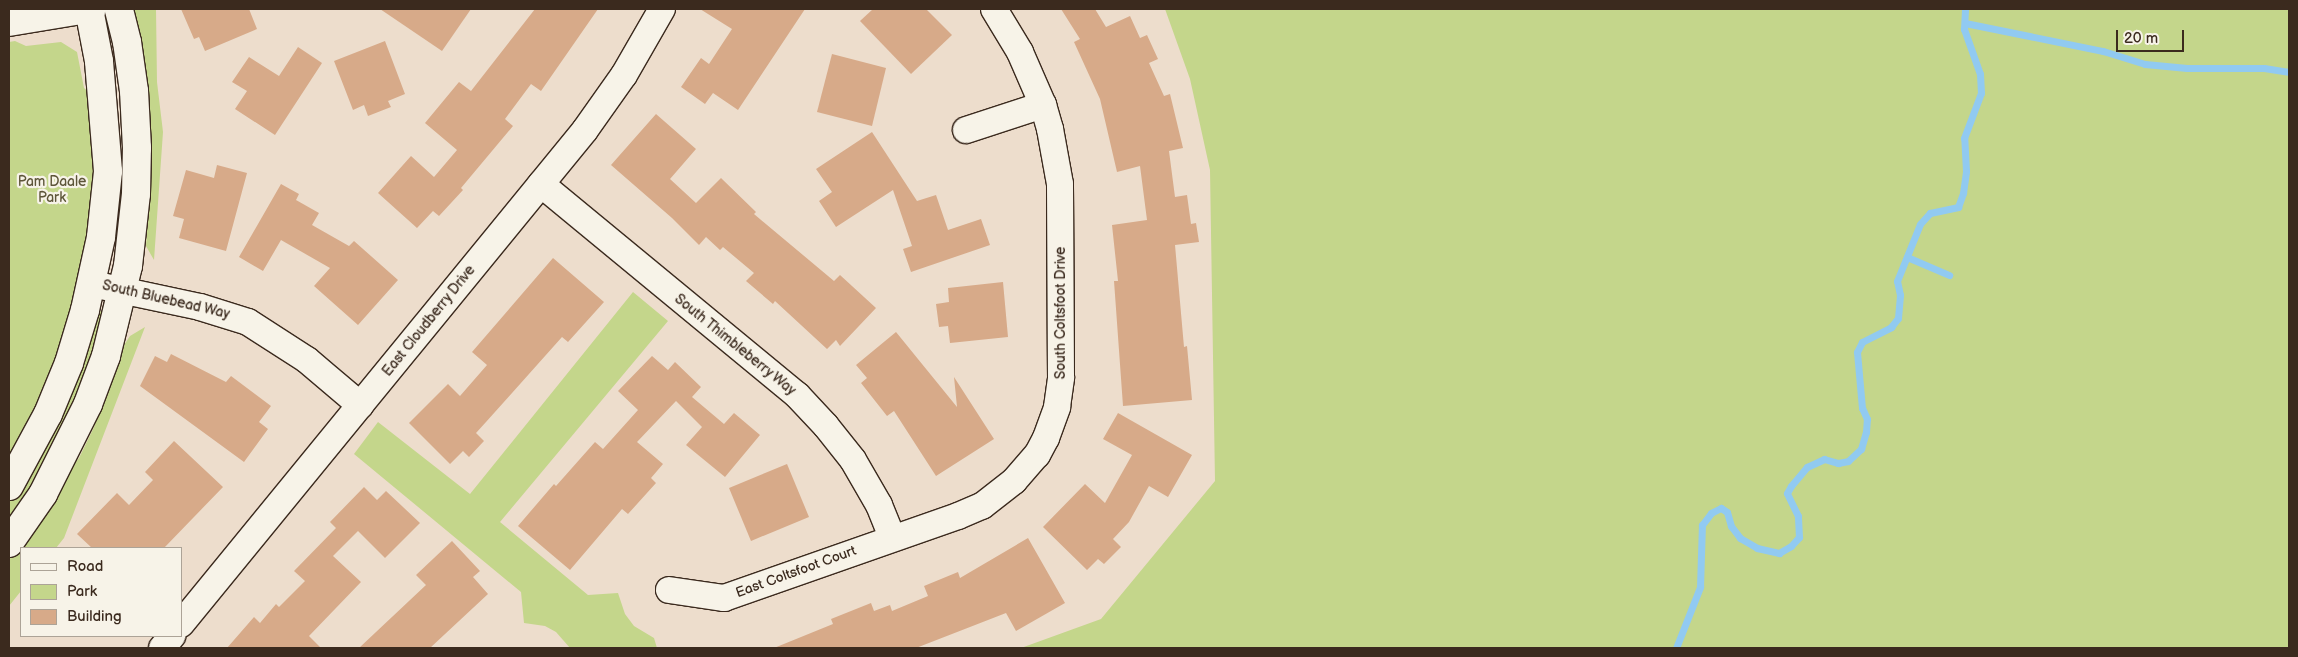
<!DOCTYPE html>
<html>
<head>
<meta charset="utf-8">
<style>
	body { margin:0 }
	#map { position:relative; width:2298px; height:657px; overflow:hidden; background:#edddcc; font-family:"Balsamiq Sans",sans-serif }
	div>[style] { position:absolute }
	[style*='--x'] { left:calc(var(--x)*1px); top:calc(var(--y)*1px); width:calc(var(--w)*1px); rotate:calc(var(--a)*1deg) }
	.green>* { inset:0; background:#c4d68b }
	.stream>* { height:7px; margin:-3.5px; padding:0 3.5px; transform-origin:3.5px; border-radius:3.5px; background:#91caf1 }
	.building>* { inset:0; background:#d7aa89 }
	.roads { filter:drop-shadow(1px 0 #3b2a1e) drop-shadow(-1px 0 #3b2a1e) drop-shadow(0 1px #3b2a1e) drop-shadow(0 -1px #3b2a1e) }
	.minor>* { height:26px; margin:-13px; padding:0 13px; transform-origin:13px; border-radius:13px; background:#f7f3e8 }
	.tertiary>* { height:28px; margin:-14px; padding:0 14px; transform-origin:14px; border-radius:14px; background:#f7f3e8 }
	span { translate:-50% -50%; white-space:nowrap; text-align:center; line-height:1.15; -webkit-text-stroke:4.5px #f7f3e8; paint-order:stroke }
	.park-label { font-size:14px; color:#5d5539 }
	.street-label { font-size:14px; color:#3b2a1e }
	.frame { position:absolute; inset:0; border:10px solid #3b2a1e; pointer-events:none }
	.legend { position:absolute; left:20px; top:547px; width:162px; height:90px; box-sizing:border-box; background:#f7f3e8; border:1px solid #aca397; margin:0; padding:6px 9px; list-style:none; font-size:15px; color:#3b2a1e }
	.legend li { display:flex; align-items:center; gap:10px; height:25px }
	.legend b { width:25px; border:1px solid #aca397 }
	.scale { position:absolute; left:2116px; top:30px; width:68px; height:22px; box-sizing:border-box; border:2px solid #3b2a1e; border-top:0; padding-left:6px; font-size:15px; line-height:18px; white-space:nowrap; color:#3b2a1e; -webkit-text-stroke:4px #f7f3e8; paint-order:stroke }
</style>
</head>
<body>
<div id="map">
	<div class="green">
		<div style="clip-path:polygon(128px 9px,156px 9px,157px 82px,163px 132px,154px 260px,146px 246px,152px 154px,147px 79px,141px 38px,135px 33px)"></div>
		<div style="clip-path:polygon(1165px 9px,2289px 9px,2289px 648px,1021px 648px,1101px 619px,1215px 481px,1210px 170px,1190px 79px)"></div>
		<div style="clip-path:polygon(15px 41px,26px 46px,61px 42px,77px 52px,84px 88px,92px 95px,97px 187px,68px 340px,9px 469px,9px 42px)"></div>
		<div style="clip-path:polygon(633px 292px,668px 321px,500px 522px,588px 595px,618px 593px,625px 614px,634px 626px,654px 638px,657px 648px,570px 648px,556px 632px,545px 626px,524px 623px,521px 592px,354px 454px,378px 422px,470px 494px)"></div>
		<div style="clip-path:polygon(105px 309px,92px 377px,9px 530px,9px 499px,95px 314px)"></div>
		<div style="clip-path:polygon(145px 327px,64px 538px,56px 548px,21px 548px,21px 591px,9px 606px,9px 557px,60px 480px,79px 458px,94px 427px,124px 345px,130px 336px)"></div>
	</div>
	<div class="stream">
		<div style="--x:1965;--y:23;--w:141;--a:11.5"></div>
		<div style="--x:2103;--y:51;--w:44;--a:17.2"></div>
		<div style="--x:2145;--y:64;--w:42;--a:5.4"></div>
		<div style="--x:2187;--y:68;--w:77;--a:0"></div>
		<div style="--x:2264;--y:68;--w:25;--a:9"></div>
		<div style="--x:1907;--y:257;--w:46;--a:23.2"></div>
		<div style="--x:1676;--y:648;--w:66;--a:-68.5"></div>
		<div style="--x:1700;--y:587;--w:62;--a:-88.2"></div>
		<div style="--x:1702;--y:525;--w:15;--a:-53"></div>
		<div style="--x:1711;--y:513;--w:11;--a:-27"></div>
		<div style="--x:1721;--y:508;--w:7;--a:34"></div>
		<div style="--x:1727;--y:512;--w:15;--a:74"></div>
		<div style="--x:1731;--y:526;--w:15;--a:53"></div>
		<div style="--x:1740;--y:538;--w:20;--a:30"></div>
		<div style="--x:1757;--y:548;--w:23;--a:13"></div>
		<div style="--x:1779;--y:553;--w:14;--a:-30"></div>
		<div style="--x:1791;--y:546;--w:12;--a:-48"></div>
		<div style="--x:1799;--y:537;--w:21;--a:-93"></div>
		<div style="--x:1798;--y:516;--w:25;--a:-116"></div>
		<div style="--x:1787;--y:493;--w:8;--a:-60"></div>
		<div style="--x:1791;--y:486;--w:25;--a:-50"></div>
		<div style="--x:1807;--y:467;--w:19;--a:-25"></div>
		<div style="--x:1824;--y:459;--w:15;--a:16"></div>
		<div style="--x:1838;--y:463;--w:10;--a:-11"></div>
		<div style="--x:1848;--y:461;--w:18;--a:-43"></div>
		<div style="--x:1861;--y:449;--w:18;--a:-74"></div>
		<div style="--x:1866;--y:432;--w:13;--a:-86"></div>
		<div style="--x:1867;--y:419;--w:12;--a:-114"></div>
		<div style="--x:1862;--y:408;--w:56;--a:-95.1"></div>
		<div style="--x:1857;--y:352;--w:11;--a:-63"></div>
		<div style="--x:1862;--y:342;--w:33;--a:-27"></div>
		<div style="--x:1891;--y:327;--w:11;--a:-52"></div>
		<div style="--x:1898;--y:318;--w:23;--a:-85"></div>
		<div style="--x:1900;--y:295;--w:14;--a:-102"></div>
		<div style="--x:1897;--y:281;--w:61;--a:-68"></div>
		<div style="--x:1920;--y:224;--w:15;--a:-48"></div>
		<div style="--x:1930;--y:213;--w:29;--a:-12"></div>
		<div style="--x:1958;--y:207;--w:15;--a:-70"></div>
		<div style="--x:1963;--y:193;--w:22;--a:-82"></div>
		<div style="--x:1966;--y:171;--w:33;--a:-93"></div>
		<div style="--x:1964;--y:138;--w:48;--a:-69.3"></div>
		<div style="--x:1981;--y:93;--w:19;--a:-93"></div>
		<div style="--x:1980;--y:74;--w:48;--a:-109.6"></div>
		<div style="--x:1964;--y:29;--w:20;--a:-87"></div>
	</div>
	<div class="building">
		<div style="clip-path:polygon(181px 9px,249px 9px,257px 29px,205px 51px,199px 37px,194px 39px)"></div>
		<div style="clip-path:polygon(380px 9px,471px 9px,442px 51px)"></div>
		<div style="clip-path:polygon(535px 9px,598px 9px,541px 91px,531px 84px,505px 119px,513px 126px,461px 188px,463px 190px,439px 216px,433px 211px,417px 228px,378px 193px,411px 156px,434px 177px,457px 150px,425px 123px,459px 82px,471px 91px)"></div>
		<div style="clip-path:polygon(700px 9px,805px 9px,738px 110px,713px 93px,705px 104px,681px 87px,701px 58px,709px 64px,732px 29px)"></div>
		<div style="clip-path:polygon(873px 9px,926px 9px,952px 35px,911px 74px,860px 21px)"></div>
		<div style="clip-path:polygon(1061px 9px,1095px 9px,1106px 27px,1130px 16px,1140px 38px,1147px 35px,1158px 59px,1149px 63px,1164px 96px,1170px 94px,1183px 148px,1169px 151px,1175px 197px,1187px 195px,1191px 224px,1196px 223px,1199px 242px,1175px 245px,1184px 347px,1187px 346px,1192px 400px,1123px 406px,1114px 281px,1118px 281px,1112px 225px,1147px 220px,1140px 166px,1117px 172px,1100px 99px,1074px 42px,1080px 39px)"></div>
		<div style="clip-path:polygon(385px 41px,405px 94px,388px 101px,391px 107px,368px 116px,364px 105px,353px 110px,334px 61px)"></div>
		<div style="clip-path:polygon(298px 47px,322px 63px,275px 135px,235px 109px,247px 91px,232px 82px,249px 57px,279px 76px)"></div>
		<div style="clip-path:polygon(832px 54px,886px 68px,872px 126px,817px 112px)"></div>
		<div style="clip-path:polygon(656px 114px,696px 149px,670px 179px,696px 203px,721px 178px,756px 212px,754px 214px,834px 281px,840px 275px,876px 308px,840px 346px,836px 340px,827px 349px,775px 301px,773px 304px,746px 281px,754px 273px,723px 247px,720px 250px,706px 237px,699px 245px,672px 218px,611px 165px)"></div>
		<div style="clip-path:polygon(872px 132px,917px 201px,936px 195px,948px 230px,981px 219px,990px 245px,911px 272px,903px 249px,912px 246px,893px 190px,836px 227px,819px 201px,832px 192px,816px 169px)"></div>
		<div style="clip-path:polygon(217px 165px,247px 173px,226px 251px,179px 238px,184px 219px,173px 216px,186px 170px,214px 178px)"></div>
		<div style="clip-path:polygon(281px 184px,299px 194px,296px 200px,319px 213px,312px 225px,349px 246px,354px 241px,398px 280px,358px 325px,314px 286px,330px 268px,281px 240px,263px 271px,239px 257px)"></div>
		<div style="clip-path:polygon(553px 258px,604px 302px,568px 342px,562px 337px,486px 422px,476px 433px,484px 441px,469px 457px,463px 451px,450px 464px,409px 423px,448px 384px,460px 396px,487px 365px,472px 352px)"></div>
		<div style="clip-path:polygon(1003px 282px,1008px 337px,950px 343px,948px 326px,939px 327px,936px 304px,949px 302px,948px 288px)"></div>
		<div style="clip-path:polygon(896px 332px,957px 407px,954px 377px,994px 439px,936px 476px,894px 411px,887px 416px,861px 383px,867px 378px,856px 365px)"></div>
		<div style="clip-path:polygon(171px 354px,226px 382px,231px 376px,271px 406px,259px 422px,268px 429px,244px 462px,140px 386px,155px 356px,167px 362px)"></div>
		<div style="clip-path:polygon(652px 356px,668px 370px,675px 362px,701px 387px,692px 397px,724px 424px,734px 413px,760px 435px,725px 477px,686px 445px,702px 427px,676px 401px,637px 442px,663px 464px,651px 478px,656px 483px,628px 514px,622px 509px,570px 570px,518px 526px,554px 484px,556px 486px,595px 442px,603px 449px,638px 410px,618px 391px)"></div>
		<div style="clip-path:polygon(1118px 413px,1192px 455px,1168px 497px,1149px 486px,1129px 522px,1113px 539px,1121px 547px,1104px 564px,1098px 559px,1087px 570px,1043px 527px,1085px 484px,1105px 503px,1132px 455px,1103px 439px)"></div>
		<div style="clip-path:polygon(174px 441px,223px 487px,164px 548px,92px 548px,77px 534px,117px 493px,129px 505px,153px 480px,145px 472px)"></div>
		<div style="clip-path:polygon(787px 464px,809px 517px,751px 541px,729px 488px)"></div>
		<div style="clip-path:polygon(364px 487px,377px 500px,386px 491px,420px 523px,385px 558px,358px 531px,333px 556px,361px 582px,309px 636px,321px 648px,227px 648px,254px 617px,260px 623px,276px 604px,279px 607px,305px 581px,294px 571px,336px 528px,330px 522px)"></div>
		<div style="clip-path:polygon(1028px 538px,1065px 603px,1016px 631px,1006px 613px,916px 648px,774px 648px,833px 624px,831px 619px,871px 603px,874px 611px,890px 605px,892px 611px,928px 596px,924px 586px,958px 572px,960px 578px)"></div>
		<div style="clip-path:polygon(452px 541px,480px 571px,473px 577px,488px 594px,430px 648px,359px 648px,426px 585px,416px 575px)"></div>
	</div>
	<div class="roads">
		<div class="minor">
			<div style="--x:9;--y:23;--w:85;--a:-9.5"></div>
			<div style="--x:966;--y:130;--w:81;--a:-18"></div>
			<div style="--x:541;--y:184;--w:332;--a:39.5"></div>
			<div style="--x:797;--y:395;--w:42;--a:46.9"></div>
			<div style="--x:826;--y:426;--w:43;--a:51.5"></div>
			<div style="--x:853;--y:460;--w:52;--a:60"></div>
			<div style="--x:879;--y:505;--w:35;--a:68"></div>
			<div style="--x:92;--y:284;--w:110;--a:12"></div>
			<div style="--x:200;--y:307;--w:50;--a:17.4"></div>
			<div style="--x:248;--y:322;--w:70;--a:32.8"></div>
			<div style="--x:307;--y:360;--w:70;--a:40.3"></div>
			<div style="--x:669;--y:590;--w:56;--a:8.3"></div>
			<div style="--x:724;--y:598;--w:248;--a:-19.3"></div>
			<div style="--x:958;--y:516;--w:26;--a:-23"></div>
			<div style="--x:982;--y:506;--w:41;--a:-38"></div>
			<div style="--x:1014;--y:481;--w:35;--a:-49"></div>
			<div style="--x:1037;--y:455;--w:19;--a:-62"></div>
			<div style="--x:1046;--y:438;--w:33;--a:-70"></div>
			<div style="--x:1057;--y:407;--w:30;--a:-82"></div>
			<div style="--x:1061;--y:377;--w:193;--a:-90.3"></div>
			<div style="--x:1060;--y:184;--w:56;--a:-100.3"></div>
			<div style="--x:1050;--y:129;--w:25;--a:-106"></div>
			<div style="--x:1043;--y:105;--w:58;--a:-113.5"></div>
			<div style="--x:1020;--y:52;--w:50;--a:-121.2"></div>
			<div style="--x:181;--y:624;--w:638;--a:-50.72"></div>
			<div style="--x:585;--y:130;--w:67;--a:-54.7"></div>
			<div style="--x:624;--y:75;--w:76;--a:-60.1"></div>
			<div style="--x:162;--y:648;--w:16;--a:-50"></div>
		</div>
		<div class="tertiary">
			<div style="--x:9;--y:486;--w:82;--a:-61.6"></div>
			<div style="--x:48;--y:414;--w:55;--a:-67.6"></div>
			<div style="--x:69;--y:363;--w:55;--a:-73.2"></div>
			<div style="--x:85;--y:310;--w:75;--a:-77.6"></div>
			<div style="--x:101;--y:237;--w:66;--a:-83.9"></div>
			<div style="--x:108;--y:171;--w:110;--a:-94.7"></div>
			<div style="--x:99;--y:61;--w:53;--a:-100.9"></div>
			<div style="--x:9;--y:543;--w:60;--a:-55.2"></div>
			<div style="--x:43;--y:494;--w:101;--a:-63.4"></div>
			<div style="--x:88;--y:404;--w:51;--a:-69.4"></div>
			<div style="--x:106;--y:356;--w:93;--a:-76.3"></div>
			<div style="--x:128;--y:266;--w:72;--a:-83.7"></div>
			<div style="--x:136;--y:194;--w:46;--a:-88.8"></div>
			<div style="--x:137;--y:148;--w:57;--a:-93"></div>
			<div style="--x:134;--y:91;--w:49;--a:-98.1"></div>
			<div style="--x:127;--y:42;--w:34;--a:-104"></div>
		</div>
	</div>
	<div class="park-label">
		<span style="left:52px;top:190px">Pam Daale<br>Park</span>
	</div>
	<div class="street-label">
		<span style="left:166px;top:300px;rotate:13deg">South Bluebead Way</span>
		<span style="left:1061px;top:313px;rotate:-90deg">South Coltsfoot Drive</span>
		<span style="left:429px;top:321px;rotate:-51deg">East Cloudberry Drive</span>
		<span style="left:735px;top:345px;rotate:39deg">South Thimbleberry Way</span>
		<span style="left:796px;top:572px;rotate:-20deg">East Coltsfoot Court</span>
	</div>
	<div class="frame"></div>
	<ul class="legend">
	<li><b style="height:6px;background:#f7f3e8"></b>Road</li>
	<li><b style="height:14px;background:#c4d68b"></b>Park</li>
	<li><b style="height:14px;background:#d7aa89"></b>Building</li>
	</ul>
	<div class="scale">20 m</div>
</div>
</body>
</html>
